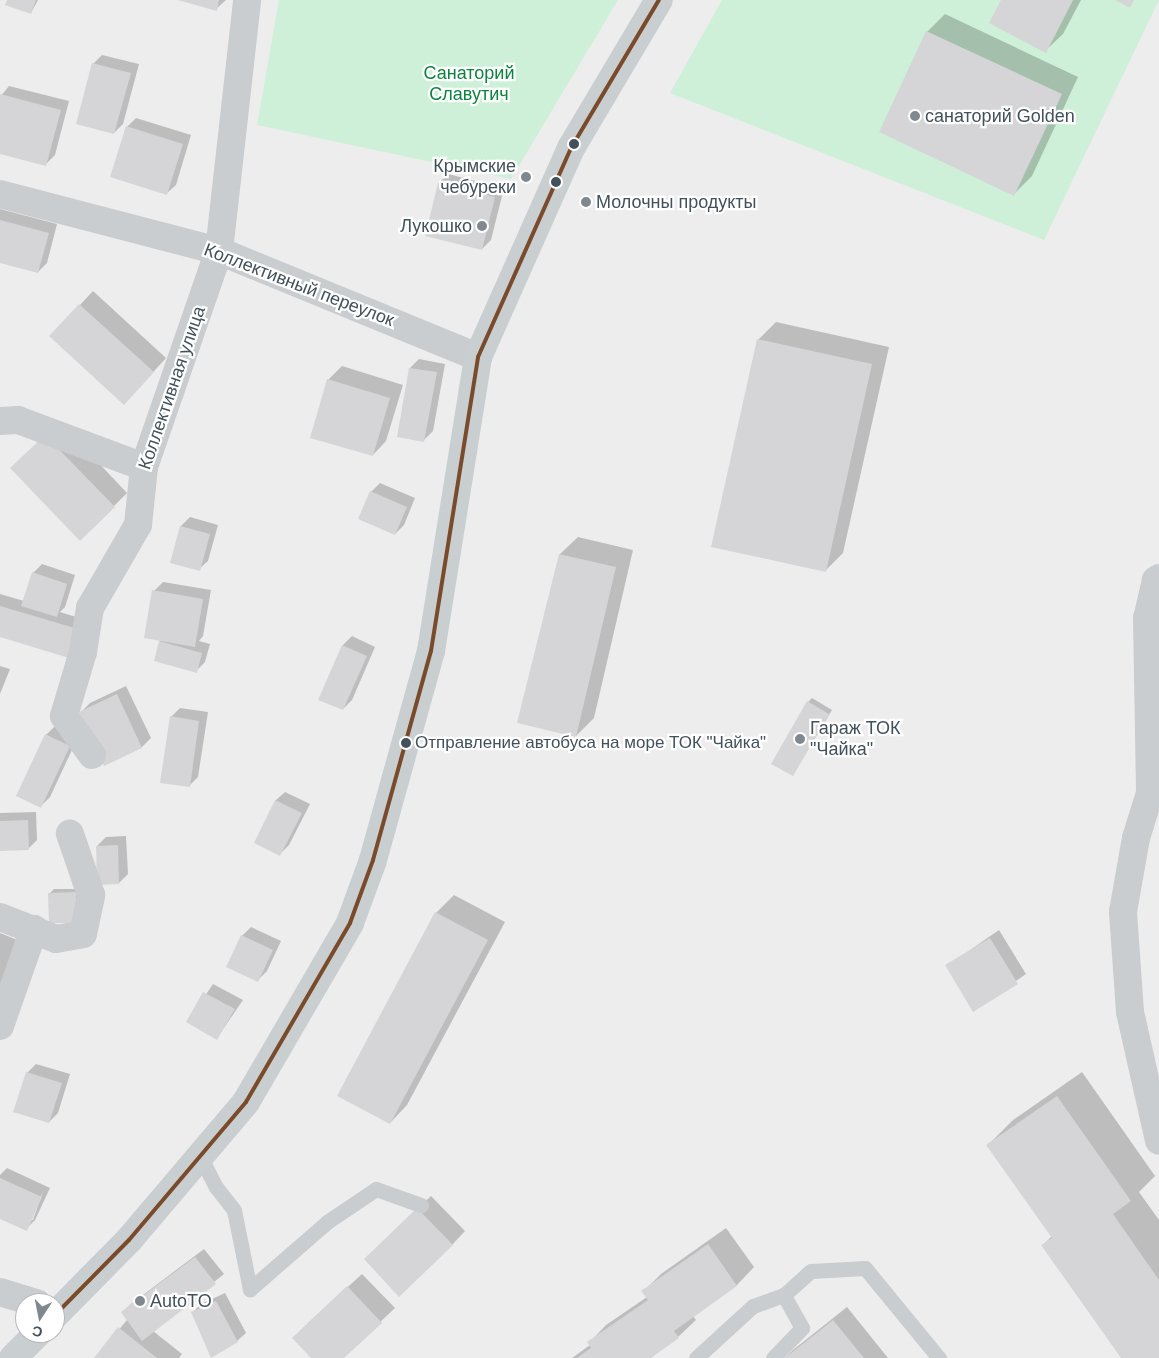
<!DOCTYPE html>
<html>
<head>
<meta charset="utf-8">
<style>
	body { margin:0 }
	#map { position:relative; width:1159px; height:1358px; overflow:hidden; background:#eeeded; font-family:Arial,sans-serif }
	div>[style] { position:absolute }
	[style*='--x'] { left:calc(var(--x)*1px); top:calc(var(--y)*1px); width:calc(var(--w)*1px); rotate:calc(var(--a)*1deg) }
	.green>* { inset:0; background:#cef0d9 }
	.shadow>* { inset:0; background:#0003 }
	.building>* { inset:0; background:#d5d5d7 }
	.lane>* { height:15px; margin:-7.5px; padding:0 7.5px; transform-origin:7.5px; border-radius:7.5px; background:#c9cdcf }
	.street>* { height:28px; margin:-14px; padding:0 14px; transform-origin:14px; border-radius:14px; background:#c9cdcf }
	.secondary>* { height:28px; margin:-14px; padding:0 14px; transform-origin:14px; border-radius:14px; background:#c9ced1 }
	.bus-1>* { height:4px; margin:-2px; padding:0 2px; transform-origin:2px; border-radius:2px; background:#7a4b2a }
	.dots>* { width:14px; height:14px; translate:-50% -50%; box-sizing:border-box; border:2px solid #fff; border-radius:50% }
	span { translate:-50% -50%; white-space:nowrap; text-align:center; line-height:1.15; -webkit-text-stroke:4.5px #fff; paint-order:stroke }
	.bus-label { font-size:17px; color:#43515b }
	.left { translate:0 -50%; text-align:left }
	.park-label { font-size:18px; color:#0d8340 }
	.poi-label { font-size:18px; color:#43515b }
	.right { translate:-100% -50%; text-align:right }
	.street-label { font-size:18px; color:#43515b }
	.north { position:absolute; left:15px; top:1293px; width:50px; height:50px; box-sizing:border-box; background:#fff; border:1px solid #b4b9bd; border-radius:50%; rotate:191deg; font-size:14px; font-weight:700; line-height:20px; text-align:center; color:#43515b }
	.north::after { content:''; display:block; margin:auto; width:18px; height:22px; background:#7f888e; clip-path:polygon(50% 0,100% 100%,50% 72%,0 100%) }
</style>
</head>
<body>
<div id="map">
	<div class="green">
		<div style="clip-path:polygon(279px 0,618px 0,511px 179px,257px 125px)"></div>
		<div style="clip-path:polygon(722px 0,1159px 0,1044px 240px,670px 93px)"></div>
	</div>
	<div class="shadow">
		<div style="clip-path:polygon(8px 0,38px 0,31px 13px)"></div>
		<div style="clip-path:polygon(180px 0,226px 0,216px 9px)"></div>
		<div style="clip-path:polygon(1002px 0,1081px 0,1063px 34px,1045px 51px)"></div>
		<div style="clip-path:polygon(945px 14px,1078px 77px,1032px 176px,1014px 194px,927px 32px)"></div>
		<div style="clip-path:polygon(102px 55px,139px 64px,123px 124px,114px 133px,93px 64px)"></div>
		<div style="clip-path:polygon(9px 86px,69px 101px,55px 155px,46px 164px,0 153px,0 97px)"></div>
		<div style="clip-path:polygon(136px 118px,191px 135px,176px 185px,167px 193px,127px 127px)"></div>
		<div style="clip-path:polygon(448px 174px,504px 188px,491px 240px,482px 249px,439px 183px)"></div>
		<div style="clip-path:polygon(0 209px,57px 224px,47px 263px,38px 272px,0 261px)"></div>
		<div style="clip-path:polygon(93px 291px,166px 358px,137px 390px,51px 336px)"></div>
		<div style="clip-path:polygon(776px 322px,889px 347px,843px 553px,825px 571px,758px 340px)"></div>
		<div style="clip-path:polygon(419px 359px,445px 364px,433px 431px,424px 440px,398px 436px,410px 368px)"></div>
		<div style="clip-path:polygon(342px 366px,403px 385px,386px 441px,373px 455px,328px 380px)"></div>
		<div style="clip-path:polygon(60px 422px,127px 493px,114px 506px,11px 468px)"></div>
		<div style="clip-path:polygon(380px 483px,415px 498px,404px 525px,395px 534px,371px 492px)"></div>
		<div style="clip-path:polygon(190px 517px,218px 525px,208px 561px,199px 569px,172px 562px,181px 526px)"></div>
		<div style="clip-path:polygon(578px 537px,633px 550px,594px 718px,576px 736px,519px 722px,560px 554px)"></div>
		<div style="clip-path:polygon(42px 564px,75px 575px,65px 607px,60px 612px,86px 620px,78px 648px,0 636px,0 594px,24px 601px,33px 573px)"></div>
		<div style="clip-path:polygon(163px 582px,211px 590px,203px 636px,199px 641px,210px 644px,205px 662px,196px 671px,160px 642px,154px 591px)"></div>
		<div style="clip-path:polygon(352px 636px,375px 647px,352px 700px,343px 709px,320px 699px,343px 645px)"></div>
		<div style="clip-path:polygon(0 666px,10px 669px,0 694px)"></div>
		<div style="clip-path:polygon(126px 686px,151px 738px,142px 747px,105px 764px,81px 712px,90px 703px)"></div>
		<div style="clip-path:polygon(812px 698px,832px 710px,793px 775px,808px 702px)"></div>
		<div style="clip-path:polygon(180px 708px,208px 712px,198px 777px,189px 786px,171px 717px)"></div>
		<div style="clip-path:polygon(55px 726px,78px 737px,50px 797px,41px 806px,46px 735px)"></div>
		<div style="clip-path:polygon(285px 792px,310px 804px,289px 845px,280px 854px,255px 842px,276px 800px)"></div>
		<div style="clip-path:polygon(36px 812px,37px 840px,28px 849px,0 850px,0 813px)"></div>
		<div style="clip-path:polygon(126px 836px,128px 874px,119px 883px,97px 846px,106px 837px)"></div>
		<div style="clip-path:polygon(54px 889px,79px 889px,80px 918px,50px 893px)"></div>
		<div style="clip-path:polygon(454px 895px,505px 922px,407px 1105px,390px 1123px,339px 1096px,436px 913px)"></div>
		<div style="clip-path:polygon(251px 927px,281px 941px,267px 971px,258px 980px,242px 936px)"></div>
		<div style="clip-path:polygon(999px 930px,1026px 974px,974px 1010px,947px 966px)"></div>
		<div style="clip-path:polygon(0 933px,20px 941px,0 991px)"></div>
		<div style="clip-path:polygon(213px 984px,243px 1000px,217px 1038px,188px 1021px)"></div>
		<div style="clip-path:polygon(36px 1064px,70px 1074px,58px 1113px,49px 1122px,27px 1073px)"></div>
		<div style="clip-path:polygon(1082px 1072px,1155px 1176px,1139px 1192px,1159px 1220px,1159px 1358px,1123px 1358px,1043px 1245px,1052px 1236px,988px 1145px,1013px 1120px)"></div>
		<div style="clip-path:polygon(evenodd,7px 1168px,50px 1188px,35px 1220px,26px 1229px,0 1217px,0 1175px,7px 1168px,43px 1191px,33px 1220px,30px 1220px,43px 1191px)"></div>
		<div style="clip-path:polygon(431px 1196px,465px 1231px,452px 1245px,379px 1246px)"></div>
		<div style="clip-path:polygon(726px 1228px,754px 1267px,737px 1285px,693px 1316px,696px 1320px,678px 1337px,648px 1358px,572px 1358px,590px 1345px,589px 1343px,606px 1325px,647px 1297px,643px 1292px,661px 1274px)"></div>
		<div style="clip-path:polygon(204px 1249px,224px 1274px,153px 1331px,182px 1354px,179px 1358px,95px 1358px,127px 1320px,122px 1312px,131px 1304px)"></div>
		<div style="clip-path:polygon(362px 1274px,395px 1308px,342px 1358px,313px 1358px,307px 1324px)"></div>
		<div style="clip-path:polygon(225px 1293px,246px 1333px,237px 1341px,192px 1313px,201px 1304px)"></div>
		<div style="clip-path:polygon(847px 1307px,888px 1358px,785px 1358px,793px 1350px)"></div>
	</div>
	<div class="building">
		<div style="clip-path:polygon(7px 0,36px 0,31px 14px,5px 5px)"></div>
		<div style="clip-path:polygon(178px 0,219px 0,217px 11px)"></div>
		<div style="clip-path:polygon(1001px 0,1073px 0,1046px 53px,989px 23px)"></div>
		<div style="clip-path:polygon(1115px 0,1134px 0,1130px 8px)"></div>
		<div style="clip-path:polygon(926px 31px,1062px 94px,1014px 196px,879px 132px)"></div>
		<div style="clip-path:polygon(92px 63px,131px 73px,114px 134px,76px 124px)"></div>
		<div style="clip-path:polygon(0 94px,61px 110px,46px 166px,0 154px)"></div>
		<div style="clip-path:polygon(126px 126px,183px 144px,167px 195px,110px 177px)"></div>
		<div style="clip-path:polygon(438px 183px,495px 197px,482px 250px,425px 236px)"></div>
		<div style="clip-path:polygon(0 220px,49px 233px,38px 273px,0 263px)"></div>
		<div style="clip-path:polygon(79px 304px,154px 372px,124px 405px,49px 336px)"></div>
		<div style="clip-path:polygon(757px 339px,872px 364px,826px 572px,711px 547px)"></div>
		<div style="clip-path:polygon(409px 368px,437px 372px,424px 442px,397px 437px)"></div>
		<div style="clip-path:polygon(327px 379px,390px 398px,373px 456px,310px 438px)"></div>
		<div style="clip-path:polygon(45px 435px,115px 507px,80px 541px,10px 468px)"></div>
		<div style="clip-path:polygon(370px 491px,407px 507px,395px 535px,358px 519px)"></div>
		<div style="clip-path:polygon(180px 526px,210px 534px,200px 571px,170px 563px)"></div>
		<div style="clip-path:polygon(559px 554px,616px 567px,576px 737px,517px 723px)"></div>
		<div style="clip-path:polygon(32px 572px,67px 584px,57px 617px,21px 606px)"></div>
		<div style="clip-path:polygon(152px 590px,203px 599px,195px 647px,144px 638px)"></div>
		<div style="clip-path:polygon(0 606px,78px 629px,69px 658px,0 637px)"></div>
		<div style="clip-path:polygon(159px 641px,202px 653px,197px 673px,154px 661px)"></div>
		<div style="clip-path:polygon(342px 645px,367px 656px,343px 710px,318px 700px)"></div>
		<div style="clip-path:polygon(117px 694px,142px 748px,104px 766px,79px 712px)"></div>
		<div style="clip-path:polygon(807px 701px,829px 714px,793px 776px,771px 764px)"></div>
		<div style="clip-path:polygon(170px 716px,199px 721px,190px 787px,160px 783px)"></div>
		<div style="clip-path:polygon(45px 734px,70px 746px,41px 808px,16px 796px)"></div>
		<div style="clip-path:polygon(275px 800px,302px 813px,280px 856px,254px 843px)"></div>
		<div style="clip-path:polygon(28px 820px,29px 850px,0 851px,0 821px)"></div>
		<div style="clip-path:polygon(118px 845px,119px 884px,97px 885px,96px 846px)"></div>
		<div style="clip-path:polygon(76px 892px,76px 923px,49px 923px,48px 893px)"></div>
		<div style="clip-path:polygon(435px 912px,488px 940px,390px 1124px,337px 1096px)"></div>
		<div style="clip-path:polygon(241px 935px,273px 950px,258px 982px,226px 967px)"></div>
		<div style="clip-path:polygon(990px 938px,1018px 984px,973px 1012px,945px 965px)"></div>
		<div style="clip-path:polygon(203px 992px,235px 1009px,217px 1040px,186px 1022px)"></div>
		<div style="clip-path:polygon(26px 1072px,62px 1083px,49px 1123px,13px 1112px)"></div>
		<div style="clip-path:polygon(1057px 1096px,1131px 1201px,1113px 1214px,1159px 1280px,1159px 1358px,1121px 1358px,1041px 1245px,1052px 1238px,986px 1145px)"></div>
		<div style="clip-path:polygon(0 1178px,42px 1197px,27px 1231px,0 1219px)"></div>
		<div style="clip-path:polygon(417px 1208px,453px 1245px,399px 1297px,364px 1259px)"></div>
		<div style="clip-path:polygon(708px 1244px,737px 1286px,674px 1331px,679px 1338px,651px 1358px,577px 1358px,591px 1348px,587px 1342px,648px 1300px,641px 1291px)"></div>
		<div style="clip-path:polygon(195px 1257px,216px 1284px,142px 1341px,121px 1312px)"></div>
		<div style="clip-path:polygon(347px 1286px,382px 1323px,344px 1358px,311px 1358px,292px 1338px)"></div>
		<div style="clip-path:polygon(216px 1301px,238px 1342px,211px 1358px,191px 1312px)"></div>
		<div style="clip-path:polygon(833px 1320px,864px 1358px,785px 1358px)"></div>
		<div style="clip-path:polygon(118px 1327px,157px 1358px,94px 1358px)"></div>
	</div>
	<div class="lane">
		<div style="--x:200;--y:1156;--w:35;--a:63"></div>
		<div style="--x:216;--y:1187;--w:29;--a:52"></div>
		<div style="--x:234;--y:1210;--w:81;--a:78.6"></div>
		<div style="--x:250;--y:1289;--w:102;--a:-41"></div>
		<div style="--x:327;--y:1222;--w:59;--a:-34"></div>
		<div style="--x:376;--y:1189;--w:48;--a:19.6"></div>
		<div style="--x:696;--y:1358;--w:77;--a:-42.4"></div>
		<div style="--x:753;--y:1306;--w:33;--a:-20"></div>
		<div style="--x:784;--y:1295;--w:36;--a:-42"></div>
		<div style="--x:811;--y:1271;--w:54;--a:-3.2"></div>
		<div style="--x:865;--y:1268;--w:117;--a:50.6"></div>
		<div style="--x:773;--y:1358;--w:42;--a:-46"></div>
		<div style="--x:802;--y:1328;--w:38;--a:-119"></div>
	</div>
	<div class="street">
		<div style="--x:0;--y:194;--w:226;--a:14.6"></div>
		<div style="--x:219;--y:251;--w:280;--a:22.3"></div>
		<div style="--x:0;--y:421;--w:18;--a:-3"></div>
		<div style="--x:18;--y:420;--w:134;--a:20.5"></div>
		<div style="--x:1159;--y:578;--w:4;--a:146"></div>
		<div style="--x:1156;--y:580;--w:39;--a:103"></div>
		<div style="--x:1147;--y:618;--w:175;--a:89"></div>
		<div style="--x:1150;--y:793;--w:47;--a:107.3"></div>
		<div style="--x:1136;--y:838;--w:75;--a:100"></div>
		<div style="--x:1123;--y:912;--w:100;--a:86"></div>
		<div style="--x:1130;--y:1012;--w:132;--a:77.3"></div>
		<div style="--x:92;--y:755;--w:48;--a:-125.7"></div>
		<div style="--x:64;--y:716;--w:67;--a:-73.5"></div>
		<div style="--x:83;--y:652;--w:45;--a:-81"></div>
		<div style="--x:90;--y:608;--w:96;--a:-60"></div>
		<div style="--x:138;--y:525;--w:58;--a:-84.1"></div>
		<div style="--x:144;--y:467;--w:229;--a:-70.9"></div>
		<div style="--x:219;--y:251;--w:253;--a:-83.6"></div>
		<div style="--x:0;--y:917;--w:60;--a:21.4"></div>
		<div style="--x:56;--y:939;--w:27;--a:-10"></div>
		<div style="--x:83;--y:934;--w:40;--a:-78"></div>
		<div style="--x:91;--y:895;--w:65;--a:-109"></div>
		<div style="--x:0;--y:1026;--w:103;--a:-70.7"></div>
		<div style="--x:0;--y:1292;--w:39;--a:17"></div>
	</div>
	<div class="secondary">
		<div style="--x:55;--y:1315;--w:105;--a:-45.4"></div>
		<div style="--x:129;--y:1240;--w:181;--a:-49.7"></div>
		<div style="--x:246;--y:1102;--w:207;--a:-59.8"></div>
		<div style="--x:350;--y:923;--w:67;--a:-69.9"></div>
		<div style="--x:373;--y:860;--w:217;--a:-74.5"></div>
		<div style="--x:431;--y:651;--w:298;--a:-80.9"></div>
		<div style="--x:478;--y:357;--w:229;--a:-66"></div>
		<div style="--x:571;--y:148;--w:172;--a:-59.3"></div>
		<div style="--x:13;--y:1358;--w:35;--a:-45"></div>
	</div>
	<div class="bus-1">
		<div style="--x:55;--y:1315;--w:105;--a:-45.4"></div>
		<div style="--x:129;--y:1240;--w:181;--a:-49.7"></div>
		<div style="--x:246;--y:1102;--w:207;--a:-59.8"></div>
		<div style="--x:350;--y:923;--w:67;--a:-69.9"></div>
		<div style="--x:373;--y:860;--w:217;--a:-74.5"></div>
		<div style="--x:431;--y:651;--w:298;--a:-80.9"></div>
		<div style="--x:478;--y:357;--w:229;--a:-66"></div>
		<div style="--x:571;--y:148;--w:172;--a:-59.3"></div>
	</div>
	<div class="dots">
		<div style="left:915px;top:116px;background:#7f888e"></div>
		<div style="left:574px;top:144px;background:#43515b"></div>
		<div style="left:526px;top:177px;background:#7f888e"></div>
		<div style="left:556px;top:182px;background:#43515b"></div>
		<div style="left:586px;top:202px;background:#7f888e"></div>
		<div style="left:482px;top:226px;background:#7f888e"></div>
		<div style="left:800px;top:739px;background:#7f888e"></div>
		<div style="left:406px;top:743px;background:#43515b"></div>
		<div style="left:140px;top:1301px;background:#7f888e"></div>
	</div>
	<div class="bus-label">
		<span class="left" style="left:415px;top:743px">Отправление автобуса на море ТОК "Чайка"</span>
	</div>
	<div class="park-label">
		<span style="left:469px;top:84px">Санаторий<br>Славутич</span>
	</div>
	<div class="poi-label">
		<span class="left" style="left:925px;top:116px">санаторий Golden</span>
		<span class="right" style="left:516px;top:177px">Крымские<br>чебуреки</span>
		<span class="left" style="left:596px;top:202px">Молочны продукты</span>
		<span class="right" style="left:472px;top:226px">Лукошко</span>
		<span class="left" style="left:810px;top:739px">Гараж ТОК<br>"Чайка"</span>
		<span class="left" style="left:150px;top:1301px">AutoTO</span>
	</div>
	<div class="street-label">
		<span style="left:299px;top:285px;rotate:21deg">Коллективный переулок</span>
		<span style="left:172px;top:388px;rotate:-71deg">Коллективная улица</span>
	</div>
	<div class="north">С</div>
</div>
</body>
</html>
